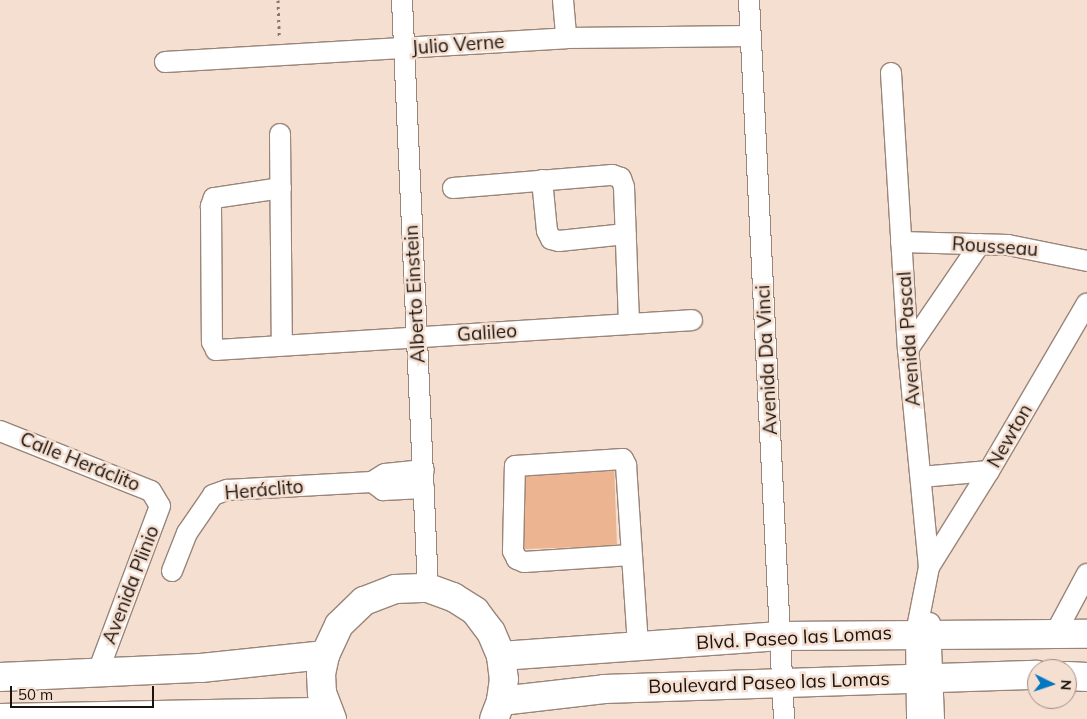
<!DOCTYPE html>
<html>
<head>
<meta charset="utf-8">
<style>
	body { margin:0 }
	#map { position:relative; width:1087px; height:719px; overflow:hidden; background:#f5dfd1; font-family:Mulish,sans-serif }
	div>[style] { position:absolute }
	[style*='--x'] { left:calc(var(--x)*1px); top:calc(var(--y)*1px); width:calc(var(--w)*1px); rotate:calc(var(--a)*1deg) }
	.green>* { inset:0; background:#edb492 }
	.path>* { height:3px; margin-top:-1.5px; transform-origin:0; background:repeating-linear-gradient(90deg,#86786f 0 2.5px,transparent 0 6.5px) }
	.roads { filter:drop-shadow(1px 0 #998579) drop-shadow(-1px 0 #998579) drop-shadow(0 1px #998579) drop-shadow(0 -1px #998579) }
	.street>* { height:20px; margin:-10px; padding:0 10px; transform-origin:10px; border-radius:10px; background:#fff }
	.secondary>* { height:28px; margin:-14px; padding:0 14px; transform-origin:14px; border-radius:14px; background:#fff }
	span { translate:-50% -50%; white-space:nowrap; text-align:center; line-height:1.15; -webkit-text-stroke:5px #f5dfd1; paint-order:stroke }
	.street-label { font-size:19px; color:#1a130e }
	.north { position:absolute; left:1027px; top:659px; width:50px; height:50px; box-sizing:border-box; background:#f5dfd1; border:1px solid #9d8d83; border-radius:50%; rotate:94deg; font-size:14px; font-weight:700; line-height:20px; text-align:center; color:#1a130e }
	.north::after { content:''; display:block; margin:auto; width:18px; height:22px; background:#0377c1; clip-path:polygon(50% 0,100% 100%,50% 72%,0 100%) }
	.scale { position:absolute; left:10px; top:686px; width:144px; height:22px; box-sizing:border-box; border:2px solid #1a130e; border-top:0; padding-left:6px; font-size:15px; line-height:18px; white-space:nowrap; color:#1a130e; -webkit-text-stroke:4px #f5dfd1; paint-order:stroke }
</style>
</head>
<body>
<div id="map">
	<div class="green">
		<div style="clip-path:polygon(614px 464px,617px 546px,524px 549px,522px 468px)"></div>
	</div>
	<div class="path">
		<div style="--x:278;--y:0;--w:37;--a:88"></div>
	</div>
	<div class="roads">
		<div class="street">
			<div style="--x:402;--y:0;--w:589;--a:87.47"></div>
			<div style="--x:563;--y:0;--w:38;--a:85"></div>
			<div style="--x:749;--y:0;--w:720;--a:87.21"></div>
			<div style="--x:165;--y:62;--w:402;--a:-3.4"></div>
			<div style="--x:566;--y:38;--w:185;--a:-0.6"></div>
			<div style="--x:891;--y:73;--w:277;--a:86.5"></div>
			<div style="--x:908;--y:349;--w:219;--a:84.5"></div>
			<div style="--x:929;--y:567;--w:67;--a:101.1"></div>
			<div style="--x:916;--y:633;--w:86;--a:89.3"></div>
			<div style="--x:280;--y:134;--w:211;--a:89.5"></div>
			<div style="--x:542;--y:180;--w:51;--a:84.4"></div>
			<div style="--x:547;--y:231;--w:9;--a:63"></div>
			<div style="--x:551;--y:239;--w:8;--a:14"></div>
			<div style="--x:559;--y:241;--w:67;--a:-6"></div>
			<div style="--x:281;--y:188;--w:68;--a:171.5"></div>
			<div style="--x:214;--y:198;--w:9;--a:111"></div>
			<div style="--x:211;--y:206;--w:136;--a:89.6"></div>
			<div style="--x:212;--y:342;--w:9;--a:63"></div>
			<div style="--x:216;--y:350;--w:477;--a:-3.6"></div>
			<div style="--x:453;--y:188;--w:160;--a:-4.7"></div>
			<div style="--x:612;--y:175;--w:9;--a:18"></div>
			<div style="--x:621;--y:178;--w:9;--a:72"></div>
			<div style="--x:624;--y:187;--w:137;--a:87.9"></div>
			<div style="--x:901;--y:242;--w:107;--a:1.6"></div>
			<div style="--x:1008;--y:245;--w:81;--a:11.4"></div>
			<div style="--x:908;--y:349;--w:127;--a:-55.6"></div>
			<div style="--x:0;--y:431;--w:162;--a:21.7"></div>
			<div style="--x:151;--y:491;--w:17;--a:59"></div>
			<div style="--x:160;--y:506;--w:177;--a:110.5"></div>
			<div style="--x:921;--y:477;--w:68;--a:-5"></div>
			<div style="--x:372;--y:482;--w:14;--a:36"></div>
			<div style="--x:383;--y:490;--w:41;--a:-2.8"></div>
			<div style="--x:631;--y:555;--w:107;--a:176.3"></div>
			<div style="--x:524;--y:562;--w:8;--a:-157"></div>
			<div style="--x:517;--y:559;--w:9;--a:-117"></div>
			<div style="--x:513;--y:551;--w:85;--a:-88.7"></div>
			<div style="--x:515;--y:466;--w:108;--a:-3.7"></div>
			<div style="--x:623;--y:459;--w:7;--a:63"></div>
			<div style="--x:626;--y:465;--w:182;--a:86.2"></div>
			<div style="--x:929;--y:567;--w:113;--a:-58"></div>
			<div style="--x:989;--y:471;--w:194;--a:-59.7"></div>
			<div style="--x:172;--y:571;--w:41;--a:-68.5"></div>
			<div style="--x:187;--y:533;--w:46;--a:-55.6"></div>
			<div style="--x:213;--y:495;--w:15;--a:-20"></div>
			<div style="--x:227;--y:490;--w:145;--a:-3.2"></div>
			<div style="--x:372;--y:482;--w:15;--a:-32"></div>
			<div style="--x:385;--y:474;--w:39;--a:-6"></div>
			<div style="--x:930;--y:623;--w:96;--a:87.6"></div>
			<div style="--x:1056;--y:632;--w:66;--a:-61.9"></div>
		</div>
		<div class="secondary">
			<div style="--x:501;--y:656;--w:280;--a:-4.1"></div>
			<div style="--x:780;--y:636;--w:307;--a:-0.4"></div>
			<div style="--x:1067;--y:676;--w:20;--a:3"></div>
			<div style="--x:0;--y:677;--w:201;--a:-2.6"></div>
			<div style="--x:201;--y:668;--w:125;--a:-6"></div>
			<div style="--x:501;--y:701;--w:104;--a:-6.6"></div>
			<div style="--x:604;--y:689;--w:433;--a:-1.9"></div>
			<div style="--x:0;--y:718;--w:327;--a:-1.1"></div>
			<div style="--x:332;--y:719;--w:28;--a:-111"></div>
			<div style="--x:322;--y:693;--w:19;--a:-93"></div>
			<div style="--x:321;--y:674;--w:19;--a:-78"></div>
			<div style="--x:325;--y:655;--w:33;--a:-65"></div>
			<div style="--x:339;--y:625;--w:35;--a:-44"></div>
			<div style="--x:364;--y:601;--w:33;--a:-21"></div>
			<div style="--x:395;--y:589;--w:33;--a:-2"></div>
			<div style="--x:428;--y:588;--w:27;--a:20"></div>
			<div style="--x:453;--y:597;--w:26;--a:32"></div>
			<div style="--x:475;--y:611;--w:26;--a:53"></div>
			<div style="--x:491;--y:632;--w:26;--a:67"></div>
			<div style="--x:501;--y:656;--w:23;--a:83"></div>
			<div style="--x:504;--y:679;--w:22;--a:98"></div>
			<div style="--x:501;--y:701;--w:19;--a:111"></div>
		</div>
	</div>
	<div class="street-label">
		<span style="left:458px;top:45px;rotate:-4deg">Julio Verne</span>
		<span style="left:995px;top:247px;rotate:4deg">Rousseau</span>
		<span style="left:415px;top:294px;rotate:-93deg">Alberto Einstein</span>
		<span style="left:487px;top:333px;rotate:-4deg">Galileo</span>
		<span style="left:909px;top:339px;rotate:-94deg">Avenida Pascal</span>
		<span style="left:767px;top:360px;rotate:-93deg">Avenida Da Vinci</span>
		<span style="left:1010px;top:436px;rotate:-60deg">Newton</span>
		<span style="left:80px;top:462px;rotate:22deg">Calle Heráclito</span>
		<span style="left:264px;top:490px;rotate:-5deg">Heráclito</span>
		<span style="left:131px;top:585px;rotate:-69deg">Avenida Plinio</span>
		<span style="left:794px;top:638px;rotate:-3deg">Blvd. Paseo las Lomas</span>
		<span style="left:769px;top:683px;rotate:-2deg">Boulevard Paseo las Lomas</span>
	</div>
	<div class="north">N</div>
	<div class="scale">50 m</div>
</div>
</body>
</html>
